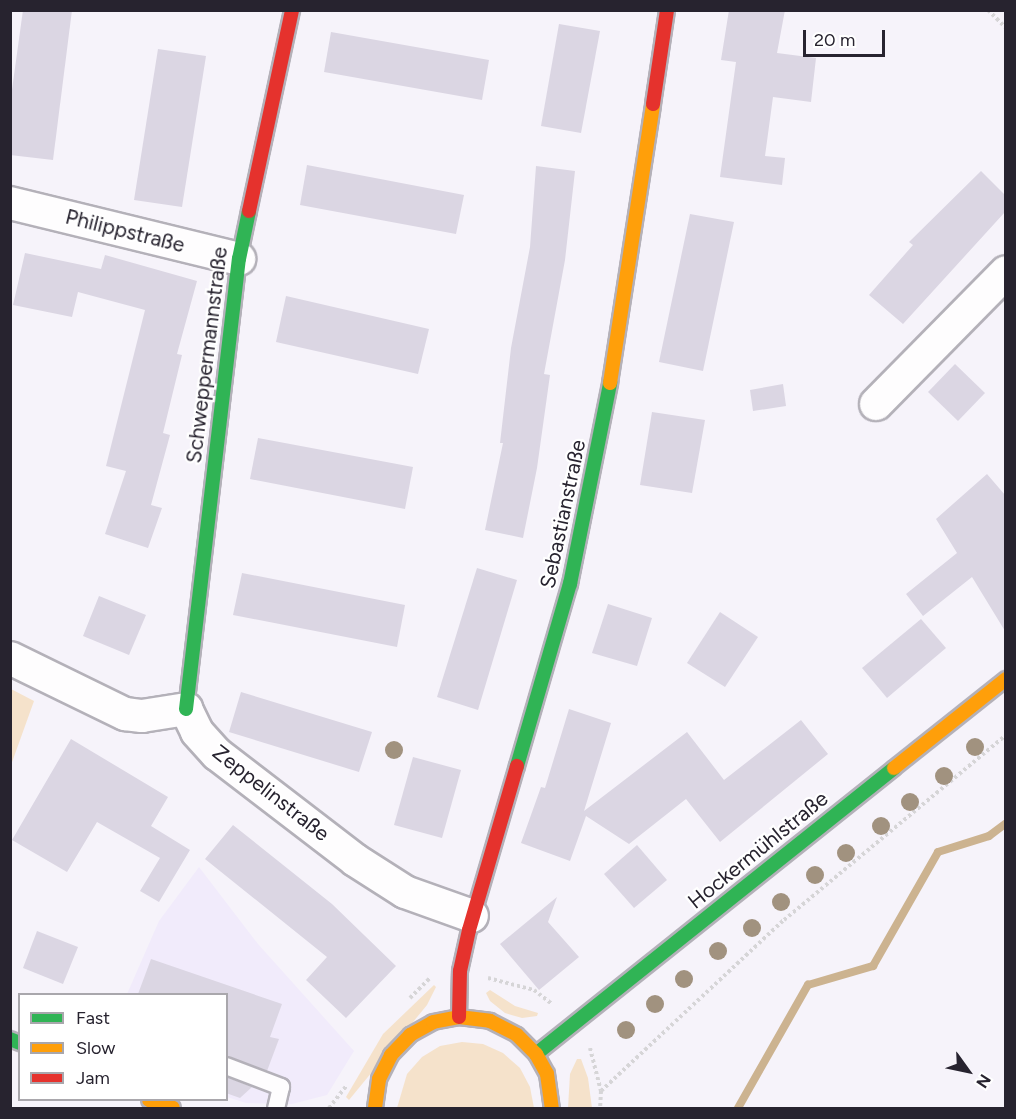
<!DOCTYPE html>
<html>
<head>
<meta charset="utf-8">
<style>
	body { margin:0 }
	#map { position:relative; width:1016px; height:1119px; overflow:hidden; background:#f6f3fa; font-family:Figtree,sans-serif }
	div>[style] { position:absolute }
	[style*='--x'] { left:calc(var(--x)*1px); top:calc(var(--y)*1px); width:calc(var(--w)*1px); rotate:calc(var(--a)*1deg) }
	.built>* { inset:0; background:#f1ebfb }
	.green>* { inset:0; background:#f5e2cb }
	.stream>* { height:8px; margin:-4px; padding:0 4px; transform-origin:4px; border-radius:4px; background:#ccb390 }
	.building>* { inset:0; background:#dbd6e3 }
	.path>* { height:4px; margin-top:-2px; transform-origin:0; background:repeating-linear-gradient(90deg,#d6d5d7 0 3px,transparent 0 6px) }
	.roads { filter:drop-shadow(2px 0 #b4b1b9) drop-shadow(-2px 0 #b4b1b9) drop-shadow(0 2px #b4b1b9) drop-shadow(0 -2px #b4b1b9) }
	.lane>* { height:16px; margin:-8px; padding:0 8px; transform-origin:8px; border-radius:8px; background:#fefdfe }
	.street>* { height:32px; margin:-16px; padding:0 16px; transform-origin:16px; border-radius:16px; background:#fefdfe }
	.fast>* { height:14px; margin:-7px; padding:0 7px; transform-origin:7px; border-radius:7px; background:#30b455 }
	.slow>* { height:14px; margin:-7px; padding:0 7px; transform-origin:7px; border-radius:7px; background:#ff9f0a }
	.jam>* { height:14px; margin:-7px; padding:0 7px; transform-origin:7px; border-radius:7px; background:#e5322d }
	.trees>* { width:18px; height:18px; margin:-9px; border-radius:50%; background:#a1927f }
	span { translate:-50% -50%; white-space:nowrap; text-align:center; line-height:1.15; -webkit-text-stroke:4.5px #fff; paint-order:stroke }
	.street-label { font-size:21px; color:#27232f }
	.frame { position:absolute; inset:0; border:12px solid #27232f; pointer-events:none }
	.legend { position:absolute; left:18px; top:993px; width:210px; height:108px; box-sizing:border-box; background:#fff; border:2px solid #a9a7ac; margin:0; padding:8px 10px; list-style:none; font-size:18px; color:#27232f }
	.legend li { display:flex; align-items:center; gap:12px; height:30px }
	.legend b { width:30px; border:2px solid #a9a7ac }
	.north { position:absolute; left:938px; top:1041px; width:60px; height:60px; -webkit-text-stroke:4px #fff; paint-order:stroke; rotate:123deg; font-size:16px; font-weight:700; line-height:24px; text-align:center; color:#27232f }
	.north::after { content:''; display:block; margin:auto; width:21px; height:27px; background:#27232f; clip-path:polygon(50% 0,100% 100%,50% 72%,0 100%) }
	.scale { position:absolute; left:803px; top:30px; width:82px; height:27px; box-sizing:border-box; border:3px solid #27232f; border-top:0; padding-left:8px; font-size:18px; line-height:21px; white-space:nowrap; color:#27232f; -webkit-text-stroke:4px #fff; paint-order:stroke }
</style>
</head>
<body>
<div id="map">
	<div class="built">
		<div style="clip-path:polygon(199px 867px,258px 944px,354px 1051px,327px 1095px,292px 1104px,246px 1103px,227px 1097px,226px 994px,127px 994px,159px 921px)"></div>
	</div>
	<div class="green">
		<div style="clip-path:polygon(11px 689px,34px 701px,11px 765px)"></div>
		<div style="clip-path:polygon(434px 985px,436px 987px,427px 1005px,349px 1100px,346px 1097px,383px 1034px)"></div>
		<div style="clip-path:polygon(490px 990px,515px 1006px,538px 1013px,537px 1016px,522px 1018px,505px 1013px,490px 1001px,486px 993px)"></div>
		<div style="clip-path:polygon(462px 1042px,483px 1044px,503px 1053px,520px 1068px,530px 1087px,534px 1108px,397px 1108px,407px 1074px,422px 1057px,440px 1046px)"></div>
		<div style="clip-path:polygon(577px 1059px,581px 1059px,588px 1078px,592px 1108px,568px 1108px,570px 1074px)"></div>
	</div>
	<div class="stream">
		<div style="--x:738;--y:1108;--w:142;--a:-60.4"></div>
		<div style="--x:808;--y:985;--w:68;--a:-16.3"></div>
		<div style="--x:873;--y:966;--w:131;--a:-60.3"></div>
		<div style="--x:938;--y:852;--w:53;--a:-17.4"></div>
		<div style="--x:989;--y:836;--w:21;--a:-37"></div>
	</div>
	<div class="building">
		<div style="clip-path:polygon(23px 10px,72px 10px,53px 160px,10px 155px,10px 104px)"></div>
		<div style="clip-path:polygon(729px 10px,785px 10px,777px 53px,816px 58px,811px 102px,773px 97px,765px 156px,785px 158px,782px 185px,720px 177px,736px 62px,721px 60px)"></div>
		<div style="clip-path:polygon(559px 24px,600px 31px,581px 133px,541px 126px)"></div>
		<div style="clip-path:polygon(331px 32px,489px 60px,482px 100px,324px 72px)"></div>
		<div style="clip-path:polygon(158px 49px,206px 56px,182px 207px,134px 200px)"></div>
		<div style="clip-path:polygon(307px 165px,464px 195px,456px 234px,300px 205px)"></div>
		<div style="clip-path:polygon(536px 166px,575px 171px,565px 260px,544px 374px,550px 375px,537px 468px,523px 538px,485px 530px,503px 443px,500px 443px,511px 348px,530px 247px)"></div>
		<div style="clip-path:polygon(981px 171px,1005px 195px,1005px 212px,903px 324px,869px 295px,913px 245px,909px 242px)"></div>
		<div style="clip-path:polygon(690px 214px,734px 222px,703px 371px,659px 362px)"></div>
		<div style="clip-path:polygon(25px 253px,101px 269px,105px 255px,197px 281px,177px 354px,182px 355px,163px 433px,170px 435px,151px 505px,162px 508px,148px 548px,105px 534px,126px 471px,106px 466px,145px 310px,78px 292px,72px 317px,13px 305px)"></div>
		<div style="clip-path:polygon(286px 296px,429px 329px,418px 374px,276px 342px)"></div>
		<div style="clip-path:polygon(955px 364px,985px 393px,958px 421px,928px 392px)"></div>
		<div style="clip-path:polygon(783px 384px,786px 406px,753px 411px,750px 390px)"></div>
		<div style="clip-path:polygon(652px 412px,705px 420px,692px 493px,640px 485px)"></div>
		<div style="clip-path:polygon(258px 438px,413px 467px,405px 509px,250px 479px)"></div>
		<div style="clip-path:polygon(987px 474px,1005px 495px,1005px 631px,972px 577px,923px 616px,906px 594px,957px 553px,936px 519px)"></div>
		<div style="clip-path:polygon(477px 568px,517px 580px,478px 710px,437px 697px)"></div>
		<div style="clip-path:polygon(242px 573px,405px 605px,397px 647px,233px 615px)"></div>
		<div style="clip-path:polygon(99px 596px,146px 615px,129px 655px,83px 636px)"></div>
		<div style="clip-path:polygon(608px 604px,652px 618px,637px 666px,592px 653px)"></div>
		<div style="clip-path:polygon(720px 612px,758px 637px,725px 687px,687px 663px)"></div>
		<div style="clip-path:polygon(921px 619px,946px 648px,887px 698px,862px 668px)"></div>
		<div style="clip-path:polygon(241px 692px,372px 732px,359px 772px,229px 732px)"></div>
		<div style="clip-path:polygon(569px 709px,611px 723px,584px 811px,687px 732px,724px 780px,801px 720px,828px 754px,720px 842px,686px 799px,629px 844px,586px 816px,570px 861px,521px 843px,541px 787px,545px 788px)"></div>
		<div style="clip-path:polygon(71px 739px,168px 797px,151px 826px,190px 850px,159px 902px,140px 891px,160px 858px,97px 822px,67px 872px,12px 840px)"></div>
		<div style="clip-path:polygon(413px 757px,461px 770px,442px 838px,394px 825px)"></div>
		<div style="clip-path:polygon(233px 825px,332px 904px,396px 966px,346px 1018px,306px 980px,327px 957px,205px 859px)"></div>
		<div style="clip-path:polygon(637px 845px,667px 880px,634px 908px,604px 874px)"></div>
		<div style="clip-path:polygon(557px 897px,548px 922px,579px 957px,539px 990px,500px 944px)"></div>
		<div style="clip-path:polygon(37px 931px,78px 947px,63px 984px,23px 968px)"></div>
		<div style="clip-path:polygon(151px 959px,282px 1004px,270px 1037px,279px 1039px,267px 1071px,226px 1056px,226px 994px,138px 994px)"></div>
		<div style="clip-path:polygon(226px 1077px,252px 1087px,240px 1098px,226px 1093px)"></div>
	</div>
	<div class="path">
		<div style="--x:988;--y:10;--w:25;--a:45"></div>
		<div style="--x:488;--y:978;--w:48;--a:14.6"></div>
		<div style="--x:534;--y:990;--w:23;--a:38"></div>
		<div style="--x:410;--y:998;--w:28;--a:-45"></div>
		<div style="--x:590;--y:1048;--w:44;--a:75.7"></div>
		<div style="--x:601;--y:1091;--w:17;--a:93"></div>
		<div style="--x:601;--y:1091;--w:250;--a:-43.1"></div>
		<div style="--x:784;--y:920;--w:289;--a:-39.8"></div>
		<div style="--x:329;--y:1108;--w:28;--a:-52"></div>
	</div>
	<div class="roads">
		<div class="lane">
			<div style="--x:226;--y:1066;--w:59;--a:20.9"></div>
			<div style="--x:281;--y:1087;--w:22;--a:103"></div>
		</div>
		<div class="street">
			<div style="--x:10;--y:203;--w:236;--a:13.7"></div>
			<div style="--x:876;--y:404;--w:185;--a:-45.4"></div>
			<div style="--x:10;--y:658;--w:128;--a:26"></div>
			<div style="--x:125;--y:714;--w:17;--a:7"></div>
			<div style="--x:142;--y:716;--w:45;--a:-9"></div>
			<div style="--x:186;--y:709;--w:25;--a:64"></div>
			<div style="--x:197;--y:732;--w:30;--a:48"></div>
			<div style="--x:217;--y:754;--w:174;--a:37.5"></div>
			<div style="--x:355;--y:860;--w:59;--a:32.6"></div>
			<div style="--x:405;--y:892;--w:71;--a:19.7"></div>
		</div>
		<div class="fast">
			<div style="--x:186;--y:709;--w:453;--a:-83.3"></div>
			<div style="--x:239;--y:259;--w:49;--a:-78.2"></div>
			<div style="--x:517;--y:766;--w:190;--a:-73.8"></div>
			<div style="--x:570;--y:584;--w:205;--a:-78.7"></div>
			<div style="--x:10;--y:1039;--w:11;--a:22"></div>
			<div style="--x:536;--y:1054;--w:458;--a:-38.6"></div>
		</div>
		<div class="slow">
			<div style="--x:610;--y:383;--w:282;--a:-81.2"></div>
			<div style="--x:894;--y:768;--w:143;--a:-38.5"></div>
			<div style="--x:149;--y:1100;--w:25;--a:18"></div>
			<div style="--x:375;--y:1108;--w:29;--a:-82"></div>
			<div style="--x:379;--y:1079;--w:27;--a:-63"></div>
			<div style="--x:391;--y:1055;--w:28;--a:-46"></div>
			<div style="--x:410;--y:1035;--w:26;--a:-29"></div>
			<div style="--x:433;--y:1022;--w:26;--a:-11"></div>
			<div style="--x:459;--y:1017;--w:31;--a:7"></div>
			<div style="--x:490;--y:1021;--w:30;--a:27"></div>
			<div style="--x:517;--y:1035;--w:27;--a:45"></div>
			<div style="--x:536;--y:1054;--w:23;--a:61"></div>
			<div style="--x:547;--y:1074;--w:34;--a:82"></div>
		</div>
		<div class="jam">
			<div style="--x:653;--y:104;--w:95;--a:-81.5"></div>
			<div style="--x:249;--y:211;--w:206;--a:-77.9"></div>
			<div style="--x:459;--y:1017;--w:46;--a:-88.8"></div>
			<div style="--x:460;--y:971;--w:42;--a:-77.6"></div>
			<div style="--x:469;--y:930;--w:171;--a:-73.7"></div>
		</div>
	</div>
	<div class="trees">
		<div style="left:975px;top:747px"></div>
		<div style="left:394px;top:750px"></div>
		<div style="left:944px;top:776px"></div>
		<div style="left:910px;top:802px"></div>
		<div style="left:881px;top:826px"></div>
		<div style="left:846px;top:853px"></div>
		<div style="left:815px;top:875px"></div>
		<div style="left:781px;top:902px"></div>
		<div style="left:752px;top:928px"></div>
		<div style="left:718px;top:951px"></div>
		<div style="left:684px;top:979px"></div>
		<div style="left:655px;top:1004px"></div>
		<div style="left:626px;top:1030px"></div>
	</div>
	<div class="street-label">
		<span style="left:125px;top:231px;rotate:14deg">Philippstraße</span>
		<span style="left:207px;top:355px;rotate:-83deg">Schweppermannstraße</span>
		<span style="left:563px;top:514px;rotate:-78deg">Sebastianstraße</span>
		<span style="left:271px;top:793px;rotate:38deg">Zeppelinstraße</span>
		<span style="left:758px;top:850px;rotate:-39deg">Hockermühlstraße</span>
	</div>
	<div class="frame"></div>
	<ul class="legend">
	<li><b style="height:8px;background:#30b455"></b>Fast</li>
	<li><b style="height:8px;background:#ff9f0a"></b>Slow</li>
	<li><b style="height:8px;background:#e5322d"></b>Jam</li>
	</ul>
	<div class="north">N</div>
	<div class="scale">20 m</div>
</div>
</body>
</html>
